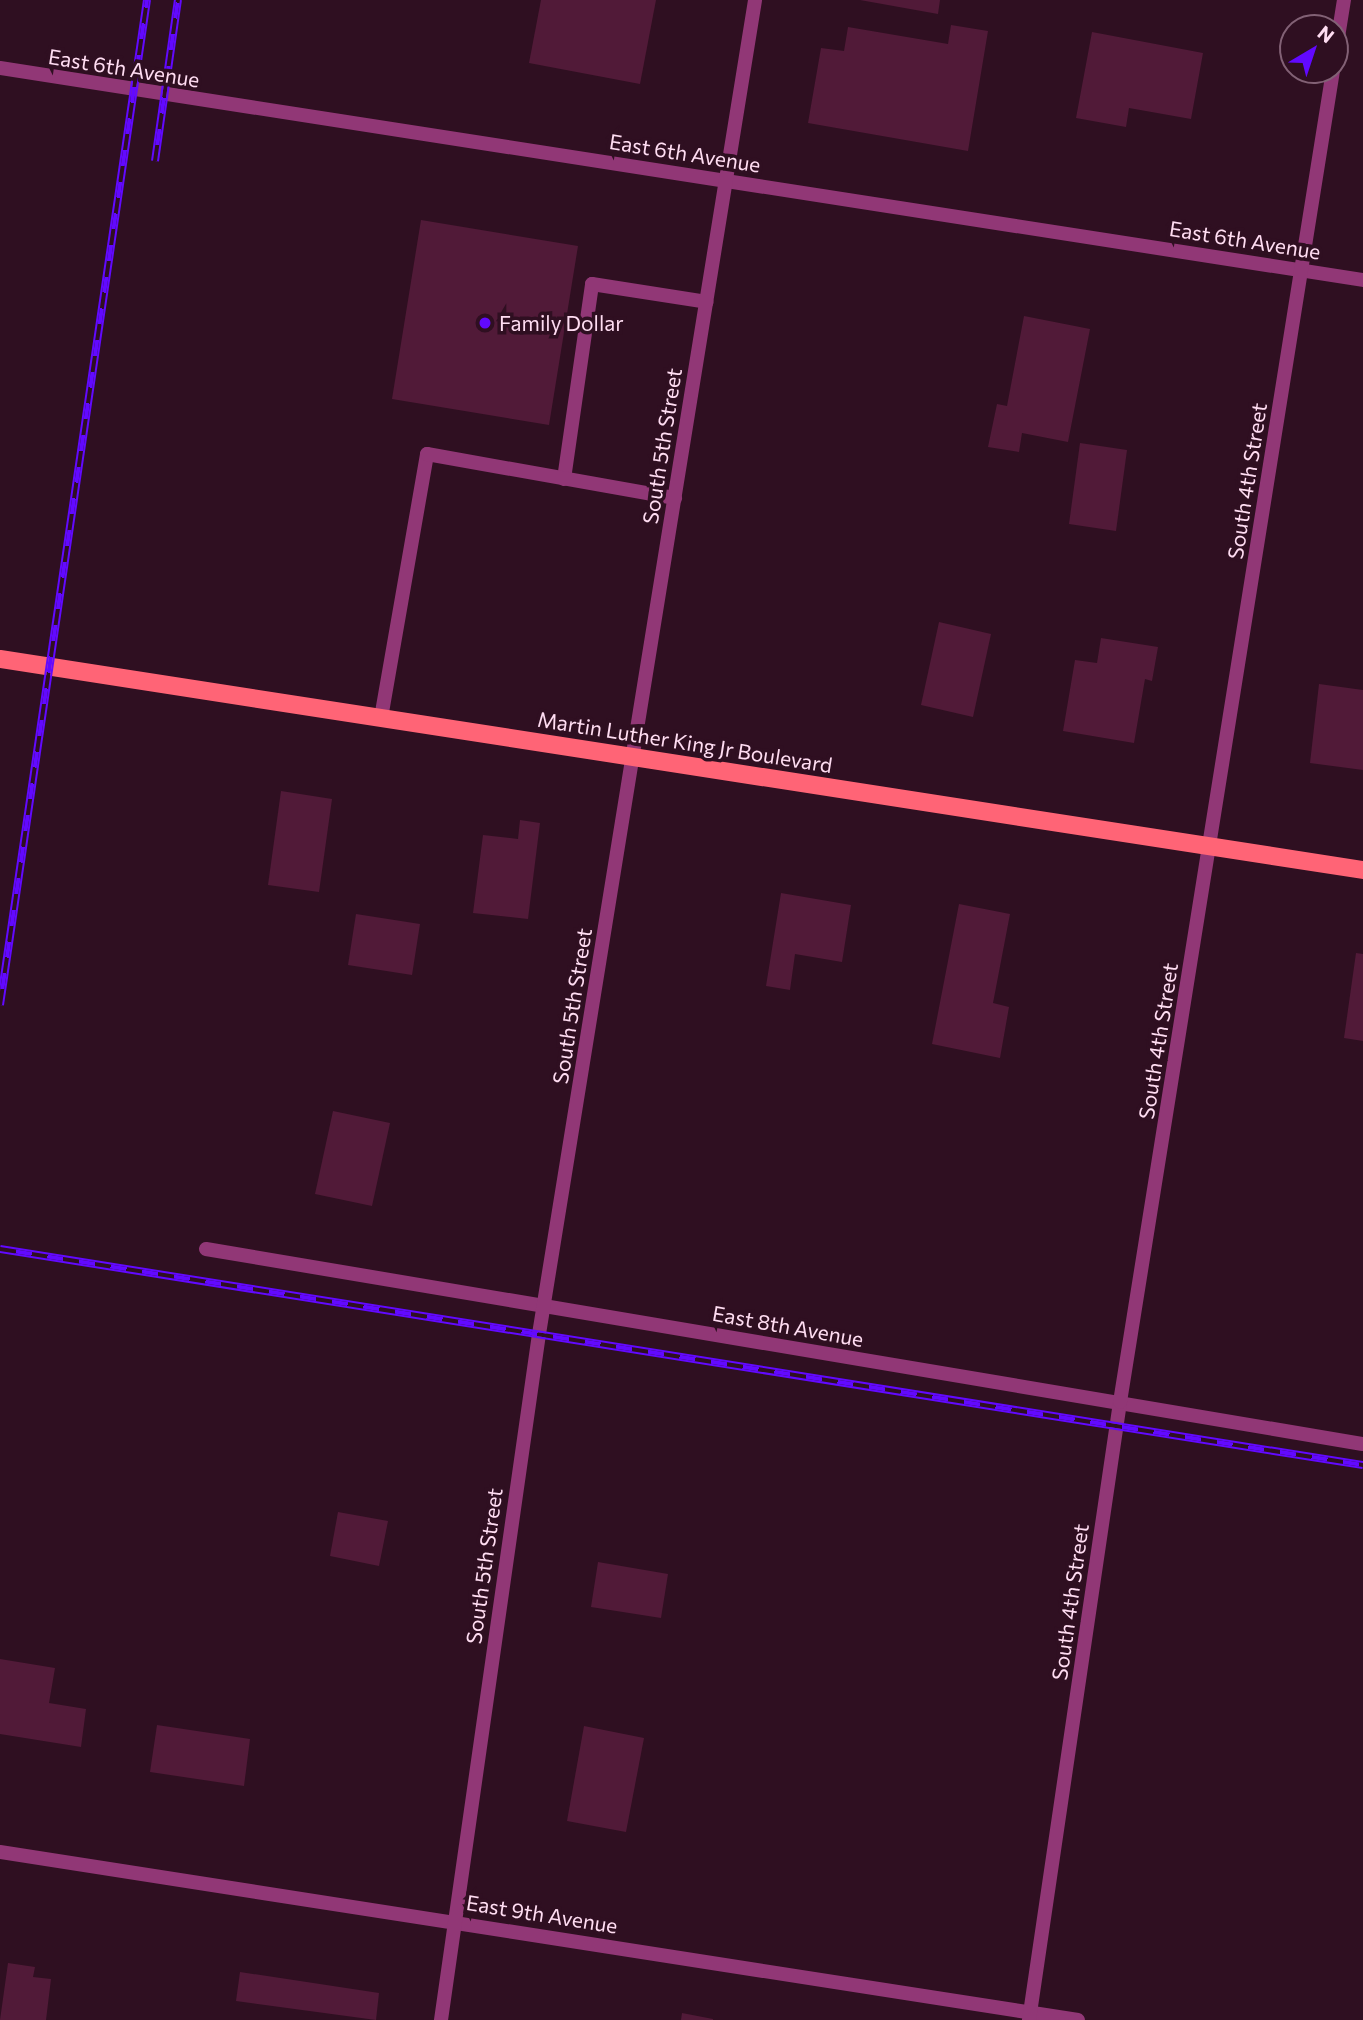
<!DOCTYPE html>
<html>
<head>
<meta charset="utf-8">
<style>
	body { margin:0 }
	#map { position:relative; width:1363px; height:2020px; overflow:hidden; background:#2f0f21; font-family:Commissioner,sans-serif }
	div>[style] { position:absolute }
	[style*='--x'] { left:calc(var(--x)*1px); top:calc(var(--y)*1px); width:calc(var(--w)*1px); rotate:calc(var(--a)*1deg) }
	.building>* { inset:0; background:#511a38 }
	.lane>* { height:14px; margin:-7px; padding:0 7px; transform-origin:7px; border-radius:7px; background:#913776 }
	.street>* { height:14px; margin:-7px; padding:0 7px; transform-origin:7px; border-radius:7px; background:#913776 }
	.primary>* { height:18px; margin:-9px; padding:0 9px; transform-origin:9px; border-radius:9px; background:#ff6476 }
	.rail>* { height:8px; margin-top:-4px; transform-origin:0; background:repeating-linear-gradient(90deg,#2f0f21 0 16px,#6209ff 0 32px); box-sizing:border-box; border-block:2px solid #6209ff }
	.dots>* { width:19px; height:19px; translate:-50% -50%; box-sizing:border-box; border:4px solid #2f0f21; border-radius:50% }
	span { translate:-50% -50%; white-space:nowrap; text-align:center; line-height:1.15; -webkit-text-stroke:7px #2f0f21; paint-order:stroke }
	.street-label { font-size:21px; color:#ffddf2 }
	.poi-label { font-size:21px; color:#ffddf2 }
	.left { translate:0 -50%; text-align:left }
	.north { position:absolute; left:1279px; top:14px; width:70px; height:70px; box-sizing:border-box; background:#2f0f21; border:2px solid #826175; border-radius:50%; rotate:39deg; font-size:19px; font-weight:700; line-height:28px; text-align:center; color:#ffddf2 }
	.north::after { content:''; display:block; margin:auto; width:24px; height:32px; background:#6209ff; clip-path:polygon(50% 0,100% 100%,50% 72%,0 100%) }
</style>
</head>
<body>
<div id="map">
	<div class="building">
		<div style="clip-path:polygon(541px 0,656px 0,640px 84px,529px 63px)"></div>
		<div style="clip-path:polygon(860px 0,940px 0,938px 14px)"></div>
		<div style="clip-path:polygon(951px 25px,988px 31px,968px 151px,808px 123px,821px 48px,844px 51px,848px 27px,948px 44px)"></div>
		<div style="clip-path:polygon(1092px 32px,1203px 53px,1191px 119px,1129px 108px,1126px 127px,1076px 118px)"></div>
		<div style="clip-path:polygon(421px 220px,578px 246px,549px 425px,392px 399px)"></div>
		<div style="clip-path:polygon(1024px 316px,1090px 329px,1068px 442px,1022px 433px,1019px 452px,988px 447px,997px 404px,1007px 406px)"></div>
		<div style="clip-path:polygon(1080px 443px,1127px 450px,1116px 531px,1069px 524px)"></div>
		<div style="clip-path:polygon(939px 622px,991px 634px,973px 717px,921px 705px)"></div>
		<div style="clip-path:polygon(1101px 638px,1158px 647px,1152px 681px,1145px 679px,1134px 743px,1063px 731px,1075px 660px,1097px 663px)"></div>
		<div style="clip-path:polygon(1319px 684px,1363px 690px,1363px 770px,1310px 763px)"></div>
		<div style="clip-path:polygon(281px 791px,332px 799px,319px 892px,268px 885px)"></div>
		<div style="clip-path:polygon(520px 820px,540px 823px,528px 919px,473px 913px,483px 835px,518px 839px)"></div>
		<div style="clip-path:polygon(781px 893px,851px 905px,842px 962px,795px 954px,790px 990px,766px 986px)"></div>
		<div style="clip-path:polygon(959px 904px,1010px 914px,993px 1003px,1009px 1007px,1000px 1058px,932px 1044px)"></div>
		<div style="clip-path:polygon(356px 914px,420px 924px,412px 975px,348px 965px)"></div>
		<div style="clip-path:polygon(1356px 953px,1363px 954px,1363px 1041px,1344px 1038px)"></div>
		<div style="clip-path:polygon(333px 1111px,390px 1123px,372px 1206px,315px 1194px)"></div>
		<div style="clip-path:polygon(338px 1512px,388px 1521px,379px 1566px,330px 1556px)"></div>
		<div style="clip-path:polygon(598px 1562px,668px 1574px,661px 1618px,591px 1607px)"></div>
		<div style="clip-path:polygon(0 1659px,55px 1668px,49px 1703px,86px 1709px,81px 1747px,0 1734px)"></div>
		<div style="clip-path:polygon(157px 1725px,250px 1739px,244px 1786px,150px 1772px)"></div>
		<div style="clip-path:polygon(584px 1726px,644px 1738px,626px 1832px,567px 1821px)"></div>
		<div style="clip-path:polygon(8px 1963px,35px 1967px,33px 1977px,51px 1979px,46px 2020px,0 2020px)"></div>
		<div style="clip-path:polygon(240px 1972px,379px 1993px,376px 2020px,236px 2001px)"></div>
		<div style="clip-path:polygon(682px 2013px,713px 2019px,713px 2020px,681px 2020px)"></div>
	</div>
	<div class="lane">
		<div style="--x:564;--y:479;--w:197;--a:-81.8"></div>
		<div style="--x:592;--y:284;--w:116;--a:8.9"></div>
		<div style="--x:381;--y:718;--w:268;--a:-80.1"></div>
		<div style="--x:427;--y:454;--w:252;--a:10.1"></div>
	</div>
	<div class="street">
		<div style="--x:1335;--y:56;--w:57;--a:-80.9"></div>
		<div style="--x:0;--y:68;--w:1379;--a:8.84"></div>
		<div style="--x:206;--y:1249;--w:1173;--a:9.57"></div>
		<div style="--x:0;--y:1852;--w:1091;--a:8.86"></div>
		<div style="--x:441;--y:2020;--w:693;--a:-81.87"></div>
		<div style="--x:539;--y:1334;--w:1351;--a:-80.8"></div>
		<div style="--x:1029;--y:2020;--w:625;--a:-81.62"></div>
		<div style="--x:1120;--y:1402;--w:1349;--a:-80.91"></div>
	</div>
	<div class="primary">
		<div style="--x:0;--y:659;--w:1379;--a:8.8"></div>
	</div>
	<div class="rail">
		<div style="--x:155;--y:161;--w:163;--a:-81.9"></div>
		<div style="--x:0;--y:1005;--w:1016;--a:-81.68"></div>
		<div style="--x:0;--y:1249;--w:1380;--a:9.01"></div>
	</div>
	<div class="dots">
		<div style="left:485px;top:323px;background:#6209ff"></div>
	</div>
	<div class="street-label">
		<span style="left:124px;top:68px;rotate:9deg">East 6th Avenue</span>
		<span style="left:685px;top:153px;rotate:9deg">East 6th Avenue</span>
		<span style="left:1245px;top:240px;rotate:9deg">East 6th Avenue</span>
		<span style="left:662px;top:446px;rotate:-81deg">South 5th Street</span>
		<span style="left:1247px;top:481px;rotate:-81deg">South 4th Street</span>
		<span style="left:685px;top:742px;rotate:9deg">Martin Luther King Jr Boulevard</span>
		<span style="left:572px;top:1006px;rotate:-81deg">South 5th Street</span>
		<span style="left:1158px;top:1041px;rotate:-81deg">South 4th Street</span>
		<span style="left:788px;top:1326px;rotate:10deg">East 8th Avenue</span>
		<span style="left:484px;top:1566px;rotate:-82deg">South 5th Street</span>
		<span style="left:1070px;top:1602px;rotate:-82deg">South 4th Street</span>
		<span style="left:542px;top:1914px;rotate:9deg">East 9th Avenue</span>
	</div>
	<div class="poi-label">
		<span class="left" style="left:499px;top:323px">Family Dollar</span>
	</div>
	<div class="north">N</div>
</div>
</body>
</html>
